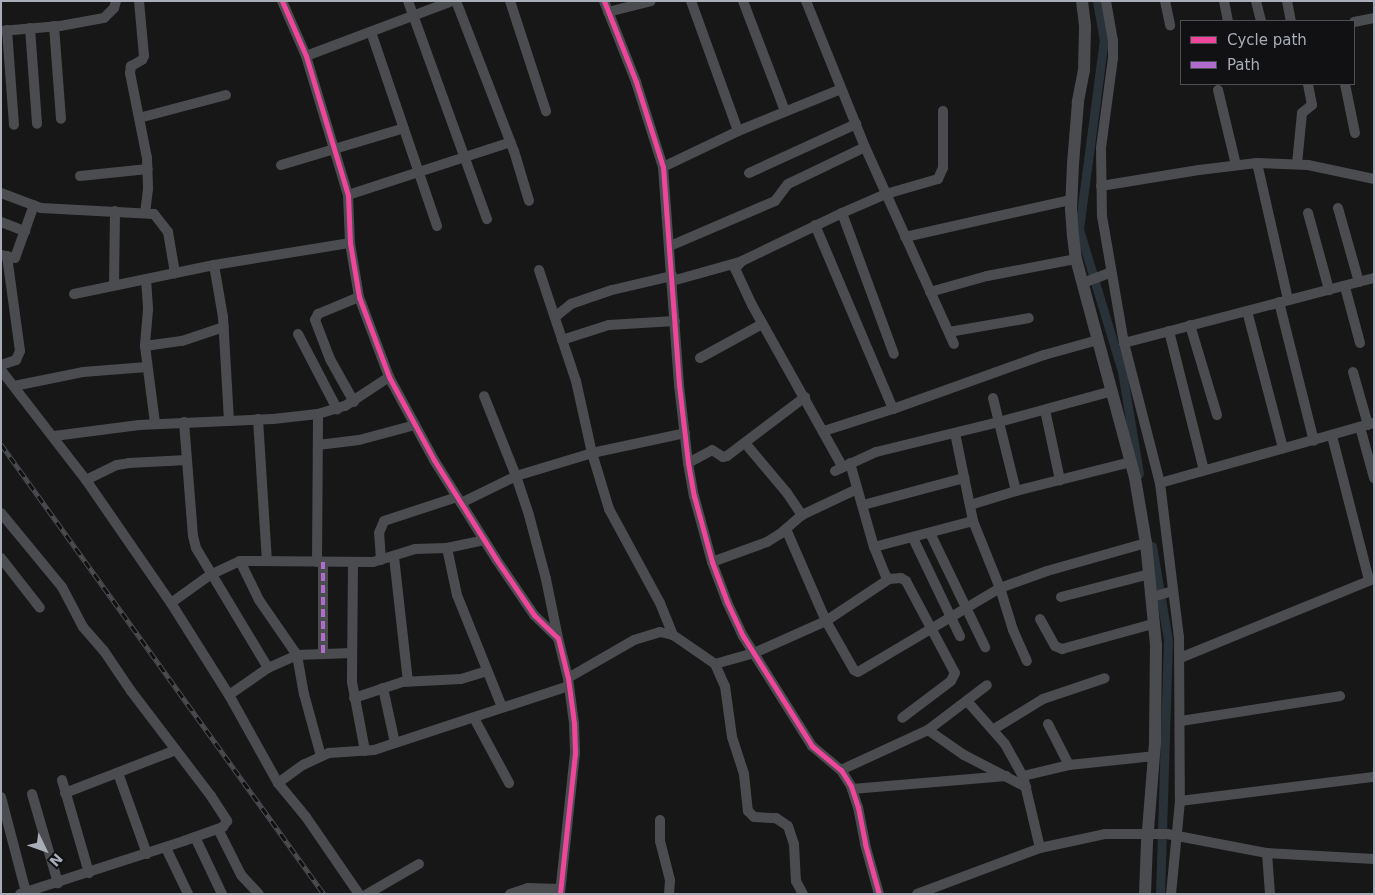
<!DOCTYPE html>
<html>
<head>
<meta charset="utf-8">
<style>
	body { margin:0 }
	#map { position:relative; width:1375px; height:895px; overflow:hidden; background:#171717; font-family:"DejaVu Sans",sans-serif }
	div>[style] { position:absolute }
	[style*='--x'] { left:calc(var(--x)*1px); top:calc(var(--y)*1px); width:calc(var(--w)*1px); rotate:calc(var(--a)*1deg) }
	.canal>* { height:9px; margin:-4.5px; padding:0 4.5px; transform-origin:4.5px; border-radius:4.5px; background:#2a3239 }
	.minor>* { height:10px; margin:-5px; padding:0 5px; transform-origin:5px; border-radius:5px; background:#4b4c50 }
	.tertiary>* { height:12px; margin:-6px; padding:0 6px; transform-origin:6px; border-radius:6px; background:#4b4c50 }
	.rail>* { height:4.5px; margin-top:-2.25px; transform-origin:0; background:repeating-linear-gradient(90deg,#111113 0 8px,#4b4c4f 0 16px); box-sizing:border-box; border-block:1px solid #4b4c4f }
	.quiet>* { height:4px; margin-top:-2px; transform-origin:0; background:repeating-linear-gradient(90deg,#b06ccc 0 8px,transparent 0 12px) }
	.cycleway>* { height:5px; margin:-2.5px; padding:0 2.5px; transform-origin:2.5px; border-radius:2.5px; background:#ed469a }
	span { translate:-50% -50%; white-space:nowrap; text-align:center; line-height:1.15; -webkit-text-stroke:4.5px #111113; paint-order:stroke }
	.frame { position:absolute; inset:0; border:2px solid #a8adb8; pointer-events:none }
	.legend { position:absolute; left:1180px; top:20px; width:175px; height:65px; box-sizing:border-box; background:#111113; border:1px solid #4d4f55; margin:0; padding:6px 9px; list-style:none; font-size:15px; color:#a8adb8 }
	.legend li { display:flex; align-items:center; gap:10px; height:25px }
	.legend b { width:25px; border:1px solid #4d4f55 }
	.north { position:absolute; left:20px; top:825px; width:50px; height:50px; -webkit-text-stroke:4px #111113; paint-order:stroke; rotate:132deg; font-size:14px; font-weight:700; line-height:20px; text-align:center; color:#a8adb8 }
	.north::after { content:''; display:block; margin:auto; width:18px; height:22px; background:#a8adb8; clip-path:polygon(50% 0,100% 100%,50% 72%,0 100%) }
</style>
</head>
<body>
<div id="map">
	<div class="canal">
		<div style="--x:1097;--y:1;--w:39;--a:80"></div>
		<div style="--x:1104;--y:39;--w:192;--a:97.5"></div>
		<div style="--x:1079;--y:229;--w:148;--a:73.2"></div>
		<div style="--x:1122;--y:371;--w:104;--a:80.6"></div>
		<div style="--x:1152;--y:546;--w:95;--a:80.3"></div>
		<div style="--x:1168;--y:640;--w:254;--a:91.8"></div>
	</div>
	<div class="minor">
		<div style="--x:139;--y:1;--w:55;--a:84.8"></div>
		<div style="--x:144;--y:56;--w:4;--a:117"></div>
		<div style="--x:142;--y:60;--w:13;--a:151"></div>
		<div style="--x:131;--y:66;--w:7;--a:98"></div>
		<div style="--x:130;--y:73;--w:87;--a:78.7"></div>
		<div style="--x:147;--y:158;--w:31;--a:88"></div>
		<div style="--x:148;--y:189;--w:24;--a:97"></div>
		<div style="--x:282;--y:1;--w:60;--a:66.4"></div>
		<div style="--x:306;--y:56;--w:145;--a:73.2"></div>
		<div style="--x:348;--y:195;--w:48;--a:87.6"></div>
		<div style="--x:350;--y:243;--w:55;--a:80.5"></div>
		<div style="--x:359;--y:297;--w:85;--a:69.4"></div>
		<div style="--x:389;--y:377;--w:94;--a:61.5"></div>
		<div style="--x:434;--y:460;--w:117;--a:57.9"></div>
		<div style="--x:496;--y:559;--w:68;--a:55.8"></div>
		<div style="--x:534;--y:615;--w:33;--a:44"></div>
		<div style="--x:558;--y:638;--w:41;--a:76"></div>
		<div style="--x:568;--y:678;--w:45;--a:82.4"></div>
		<div style="--x:574;--y:723;--w:30;--a:88"></div>
		<div style="--x:575;--y:753;--w:142;--a:96.1"></div>
		<div style="--x:408;--y:1;--w:232;--a:70.1"></div>
		<div style="--x:456;--y:1;--w:161;--a:68.9"></div>
		<div style="--x:514;--y:151;--w:52;--a:73.3"></div>
		<div style="--x:510;--y:1;--w:116;--a:71.9"></div>
		<div style="--x:604;--y:1;--w:87;--a:68.4"></div>
		<div style="--x:636;--y:82;--w:89;--a:72.4"></div>
		<div style="--x:663;--y:167;--w:219;--a:85.8"></div>
		<div style="--x:679;--y:385;--w:79;--a:83.4"></div>
		<div style="--x:688;--y:463;--w:34;--a:80"></div>
		<div style="--x:694;--y:496;--w:68;--a:74.7"></div>
		<div style="--x:712;--y:562;--w:43;--a:69.4"></div>
		<div style="--x:727;--y:602;--w:38;--a:65"></div>
		<div style="--x:743;--y:636;--w:130;--a:57.9"></div>
		<div style="--x:812;--y:746;--w:38;--a:40"></div>
		<div style="--x:841;--y:770;--w:19;--a:58"></div>
		<div style="--x:851;--y:786;--w:22;--a:72"></div>
		<div style="--x:858;--y:807;--w:38;--a:79"></div>
		<div style="--x:865;--y:844;--w:52;--a:74.4"></div>
		<div style="--x:691;--y:1;--w:138;--a:70.1"></div>
		<div style="--x:743;--y:1;--w:118;--a:69.1"></div>
		<div style="--x:806;--y:1;--w:157;--a:68"></div>
		<div style="--x:865;--y:147;--w:216;--a:65.7"></div>
		<div style="--x:1106;--y:1;--w:41;--a:80.1"></div>
		<div style="--x:1113;--y:41;--w:17;--a:90"></div>
		<div style="--x:1113;--y:58;--w:91;--a:97.6"></div>
		<div style="--x:1101;--y:148;--w:68;--a:89.2"></div>
		<div style="--x:1102;--y:216;--w:129;--a:80.2"></div>
		<div style="--x:1124;--y:343;--w:145;--a:75.6"></div>
		<div style="--x:1160;--y:483;--w:155;--a:83"></div>
		<div style="--x:1179;--y:637;--w:164;--a:89.7"></div>
		<div style="--x:1180;--y:801;--w:93;--a:95.5"></div>
		<div style="--x:1165;--y:1;--w:25;--a:78"></div>
		<div style="--x:1224;--y:1;--w:20;--a:79"></div>
		<div style="--x:1256;--y:1;--w:21;--a:76"></div>
		<div style="--x:1287;--y:1;--w:20;--a:79"></div>
		<div style="--x:608;--y:12;--w:44;--a:-14.3"></div>
		<div style="--x:1354;--y:22;--w:20;--a:-11"></div>
		<div style="--x:54;--y:26;--w:93;--a:85.7"></div>
		<div style="--x:30;--y:28;--w:96;--a:85.8"></div>
		<div style="--x:7;--y:30;--w:95;--a:85.8"></div>
		<div style="--x:1;--y:31;--w:59;--a:-4.8"></div>
		<div style="--x:60;--y:26;--w:45;--a:-10.3"></div>
		<div style="--x:104;--y:18;--w:14;--a:-45"></div>
		<div style="--x:114;--y:8;--w:7;--a:-74"></div>
		<div style="--x:371;--y:32;--w:205;--a:71.2"></div>
		<div style="--x:306;--y:56;--w:156;--a:-20.6"></div>
		<div style="--x:1345;--y:84;--w:50;--a:78.5"></div>
		<div style="--x:1218;--y:90;--w:77;--a:76.5"></div>
		<div style="--x:139;--y:118;--w:90;--a:-14.8"></div>
		<div style="--x:1257;--y:163;--w:140;--a:77.2"></div>
		<div style="--x:1297;--y:164;--w:51;--a:-84.4"></div>
		<div style="--x:1302;--y:113;--w:13;--a:-39"></div>
		<div style="--x:1312;--y:105;--w:21;--a:-101"></div>
		<div style="--x:281;--y:165;--w:128;--a:-16.7"></div>
		<div style="--x:663;--y:167;--w:83;--a:-25.6"></div>
		<div style="--x:738;--y:131;--w:111;--a:-22.2"></div>
		<div style="--x:749;--y:173;--w:118;--a:-24.6"></div>
		<div style="--x:80;--y:176;--w:68;--a:-5.9"></div>
		<div style="--x:1101;--y:186;--w:99;--a:-9.3"></div>
		<div style="--x:1199;--y:170;--w:58;--a:-6.9"></div>
		<div style="--x:1257;--y:163;--w:51;--a:2.2"></div>
		<div style="--x:1308;--y:165;--w:67;--a:12"></div>
		<div style="--x:1;--y:193;--w:43;--a:20.6"></div>
		<div style="--x:41;--y:208;--w:113;--a:3"></div>
		<div style="--x:154;--y:214;--w:23;--a:52"></div>
		<div style="--x:168;--y:232;--w:42;--a:80.3"></div>
		<div style="--x:348;--y:195;--w:171;--a:-18"></div>
		<div style="--x:1338;--y:208;--w:77;--a:74.2"></div>
		<div style="--x:842;--y:213;--w:150;--a:69.8"></div>
		<div style="--x:1308;--y:213;--w:80;--a:74.7"></div>
		<div style="--x:1;--y:222;--w:26;--a:21"></div>
		<div style="--x:815;--y:225;--w:200;--a:67"></div>
		<div style="--x:905;--y:237;--w:170;--a:-12.6"></div>
		<div style="--x:670;--y:246;--w:114;--a:-23.2"></div>
		<div style="--x:775;--y:201;--w:21;--a:-53"></div>
		<div style="--x:788;--y:184;--w:85;--a:-25.7"></div>
		<div style="--x:2;--y:255;--w:13;--a:13"></div>
		<div style="--x:15;--y:258;--w:56;--a:-70.3"></div>
		<div style="--x:214;--y:265;--w:53;--a:80.2"></div>
		<div style="--x:223;--y:317;--w:104;--a:86.7"></div>
		<div style="--x:539;--y:270;--w:117;--a:71.6"></div>
		<div style="--x:576;--y:381;--w:74;--a:77.5"></div>
		<div style="--x:592;--y:453;--w:59;--a:73.1"></div>
		<div style="--x:609;--y:509;--w:107;--a:61.5"></div>
		<div style="--x:660;--y:603;--w:35;--a:68"></div>
		<div style="--x:146;--y:279;--w:31;--a:86"></div>
		<div style="--x:148;--y:310;--w:36;--a:95"></div>
		<div style="--x:145;--y:346;--w:78;--a:82.6"></div>
		<div style="--x:672;--y:281;--w:71;--a:-15.6"></div>
		<div style="--x:1083;--y:283;--w:30;--a:-21"></div>
		<div style="--x:114;--y:285;--w:74;--a:-89.2"></div>
		<div style="--x:1345;--y:287;--w:58;--a:75"></div>
		<div style="--x:930;--y:292;--w:59;--a:-15.7"></div>
		<div style="--x:987;--y:276;--w:91;--a:-10.8"></div>
		<div style="--x:74;--y:294;--w:143;--a:-11.7"></div>
		<div style="--x:214;--y:265;--w:138;--a:-9.2"></div>
		<div style="--x:1279;--y:302;--w:143;--a:75.9"></div>
		<div style="--x:1247;--y:311;--w:142;--a:75.3"></div>
		<div style="--x:555;--y:317;--w:21;--a:-39"></div>
		<div style="--x:571;--y:304;--w:43;--a:-18.9"></div>
		<div style="--x:612;--y:290;--w:62;--a:-13.1"></div>
		<div style="--x:1190;--y:325;--w:94;--a:73.3"></div>
		<div style="--x:1169;--y:331;--w:143;--a:75.9"></div>
		<div style="--x:949;--y:332;--w:81;--a:-9.9"></div>
		<div style="--x:298;--y:334;--w:85;--a:62.5"></div>
		<div style="--x:562;--y:340;--w:49;--a:-17.7"></div>
		<div style="--x:609;--y:325;--w:66;--a:-3.5"></div>
		<div style="--x:1124;--y:343;--w:258;--a:-14.6"></div>
		<div style="--x:145;--y:346;--w:37;--a:-8"></div>
		<div style="--x:182;--y:341;--w:44;--a:-18.4"></div>
		<div style="--x:700;--y:358;--w:71;--a:-28.7"></div>
		<div style="--x:1;--y:365;--w:16;--a:-18"></div>
		<div style="--x:16;--y:360;--w:10;--a:-66"></div>
		<div style="--x:20;--y:351;--w:96;--a:-97.8"></div>
		<div style="--x:1;--y:370;--w:139;--a:52.3"></div>
		<div style="--x:86;--y:480;--w:150;--a:55.4"></div>
		<div style="--x:171;--y:603;--w:109;--a:57.8"></div>
		<div style="--x:229;--y:695;--w:101;--a:60.9"></div>
		<div style="--x:278;--y:783;--w:44;--a:50.5"></div>
		<div style="--x:306;--y:817;--w:93;--a:55.5"></div>
		<div style="--x:1353;--y:372;--w:55;--a:74.2"></div>
		<div style="--x:14;--y:386;--w:70;--a:-11.5"></div>
		<div style="--x:83;--y:372;--w:64;--a:-4.5"></div>
		<div style="--x:993;--y:398;--w:96;--a:76.1"></div>
		<div style="--x:354;--y:402;--w:49;--a:-119.2"></div>
		<div style="--x:330;--y:359;--w:42;--a:-111"></div>
		<div style="--x:315;--y:320;--w:7;--a:-63"></div>
		<div style="--x:318;--y:314;--w:44;--a:-22.5"></div>
		<div style="--x:1045;--y:410;--w:72;--a:77.9"></div>
		<div style="--x:258;--y:419;--w:142;--a:86.4"></div>
		<div style="--x:184;--y:422;--w:114;--a:85.5"></div>
		<div style="--x:193;--y:536;--w:12;--a:76"></div>
		<div style="--x:196;--y:548;--w:140;--a:59"></div>
		<div style="--x:1360;--y:427;--w:53;--a:74.6"></div>
		<div style="--x:824;--y:431;--w:72;--a:-17.7"></div>
		<div style="--x:893;--y:409;--w:160;--a:-19.7"></div>
		<div style="--x:1044;--y:355;--w:56;--a:-15.5"></div>
		<div style="--x:955;--y:433;--w:90;--a:78.4"></div>
		<div style="--x:973;--y:521;--w:72;--a:68.1"></div>
		<div style="--x:1000;--y:588;--w:44;--a:72.8"></div>
		<div style="--x:1013;--y:630;--w:34;--a:66"></div>
		<div style="--x:54;--y:436;--w:86;--a:-7.4"></div>
		<div style="--x:139;--y:425;--w:134;--a:-2.6"></div>
		<div style="--x:273;--y:419;--w:45;--a:-6.3"></div>
		<div style="--x:318;--y:414;--w:28;--a:-17"></div>
		<div style="--x:345;--y:406;--w:53;--a:-33.4"></div>
		<div style="--x:1332;--y:436;--w:149;--a:75.6"></div>
		<div style="--x:745;--y:443;--w:65;--a:50"></div>
		<div style="--x:787;--y:493;--w:27;--a:56"></div>
		<div style="--x:318;--y:445;--w:41;--a:-7"></div>
		<div style="--x:359;--y:440;--w:58;--a:-15"></div>
		<div style="--x:688;--y:463;--w:27;--a:-28"></div>
		<div style="--x:712;--y:450;--w:13;--a:32"></div>
		<div style="--x:723;--y:457;--w:4;--a:-14"></div>
		<div style="--x:727;--y:456;--w:98;--a:-37.1"></div>
		<div style="--x:850;--y:463;--w:87;--a:74.1"></div>
		<div style="--x:874;--y:547;--w:31;--a:68"></div>
		<div style="--x:886;--y:576;--w:4;--a:45"></div>
		<div style="--x:889;--y:579;--w:12;--a:-5"></div>
		<div style="--x:901;--y:578;--w:6;--a:31"></div>
		<div style="--x:906;--y:581;--w:104;--a:62"></div>
		<div style="--x:955;--y:673;--w:9;--a:117"></div>
		<div style="--x:951;--y:681;--w:61;--a:142.9"></div>
		<div style="--x:842;--y:466;--w:184;--a:-119.2"></div>
		<div style="--x:752;--y:305;--w:40;--a:-115"></div>
		<div style="--x:735;--y:269;--w:11;--a:-49"></div>
		<div style="--x:742;--y:261;--w:111;--a:-25.6"></div>
		<div style="--x:842;--y:213;--w:48;--a:-23.4"></div>
		<div style="--x:886;--y:194;--w:54;--a:-16.1"></div>
		<div style="--x:938;--y:179;--w:12;--a:-66"></div>
		<div style="--x:943;--y:168;--w:57;--a:-90"></div>
		<div style="--x:835;--y:471;--w:45;--a:-24.9"></div>
		<div style="--x:876;--y:452;--w:127;--a:-13.7"></div>
		<div style="--x:999;--y:422;--w:117;--a:-15.3"></div>
		<div style="--x:86;--y:480;--w:34;--a:-26"></div>
		<div style="--x:117;--y:465;--w:12;--a:-9"></div>
		<div style="--x:129;--y:463;--w:58;--a:-3"></div>
		<div style="--x:1160;--y:483;--w:222;--a:-15.7"></div>
		<div style="--x:461;--y:503;--w:61;--a:-26.1"></div>
		<div style="--x:516;--y:476;--w:86;--a:-111.8"></div>
		<div style="--x:863;--y:505;--w:105;--a:-15"></div>
		<div style="--x:970;--y:505;--w:48;--a:-16.9"></div>
		<div style="--x:1016;--y:491;--w:119;--a:-14.2"></div>
		<div style="--x:1;--y:513;--w:96;--a:50.5"></div>
		<div style="--x:62;--y:587;--w:45;--a:62.3"></div>
		<div style="--x:83;--y:627;--w:32;--a:49"></div>
		<div style="--x:104;--y:651;--w:48;--a:56"></div>
		<div style="--x:131;--y:691;--w:132;--a:52.7"></div>
		<div style="--x:211;--y:796;--w:30;--a:57"></div>
		<div style="--x:227;--y:821;--w:7;--a:124"></div>
		<div style="--x:223;--y:827;--w:41;--a:160.3"></div>
		<div style="--x:184;--y:841;--w:172;--a:162.1"></div>
		<div style="--x:786;--y:529;--w:100;--a:66.5"></div>
		<div style="--x:826;--y:621;--w:56;--a:60.3"></div>
		<div style="--x:854;--y:670;--w:4;--a:27"></div>
		<div style="--x:858;--y:672;--w:165;--a:-30.6"></div>
		<div style="--x:1000;--y:588;--w:50;--a:-19.9"></div>
		<div style="--x:1047;--y:571;--w:103;--a:-15.8"></div>
		<div style="--x:930;--y:533;--w:127;--a:64.2"></div>
		<div style="--x:913;--y:538;--w:109;--a:64.4"></div>
		<div style="--x:874;--y:547;--w:102;--a:-14.7"></div>
		<div style="--x:447;--y:548;--w:48;--a:78"></div>
		<div style="--x:457;--y:595;--w:121;--a:68.1"></div>
		<div style="--x:394;--y:557;--w:125;--a:83.6"></div>
		<div style="--x:1;--y:558;--w:63;--a:52"></div>
		<div style="--x:381;--y:560;--w:27;--a:-94"></div>
		<div style="--x:379;--y:533;--w:13;--a:-67"></div>
		<div style="--x:384;--y:521;--w:77;--a:-18.2"></div>
		<div style="--x:240;--y:561;--w:43;--a:64"></div>
		<div style="--x:259;--y:600;--w:67;--a:55.4"></div>
		<div style="--x:297;--y:655;--w:40;--a:80"></div>
		<div style="--x:304;--y:694;--w:64;--a:74.7"></div>
		<div style="--x:317;--y:562;--w:148;--a:-89.6"></div>
		<div style="--x:353;--y:562;--w:120;--a:90.5"></div>
		<div style="--x:352;--y:682;--w:70;--a:79.3"></div>
		<div style="--x:712;--y:562;--w:59;--a:-20"></div>
		<div style="--x:767;--y:542;--w:15;--a:-32"></div>
		<div style="--x:780;--y:534;--w:29;--a:-41"></div>
		<div style="--x:802;--y:515;--w:61;--a:-25.3"></div>
		<div style="--x:1061;--y:597;--w:92;--a:-14.5"></div>
		<div style="--x:1152;--y:597;--w:22;--a:-16"></div>
		<div style="--x:171;--y:603;--w:48;--a:-35.7"></div>
		<div style="--x:210;--y:575;--w:33;--a:-25"></div>
		<div style="--x:240;--y:561;--w:133;--a:0.4"></div>
		<div style="--x:373;--y:562;--w:44;--a:-17.2"></div>
		<div style="--x:415;--y:549;--w:32;--a:-2"></div>
		<div style="--x:447;--y:548;--w:38;--a:-12"></div>
		<div style="--x:1040;--y:619;--w:31;--a:61"></div>
		<div style="--x:1055;--y:646;--w:8;--a:23"></div>
		<div style="--x:1062;--y:649;--w:94;--a:-15.4"></div>
		<div style="--x:558;--y:638;--w:60;--a:-101.5"></div>
		<div style="--x:546;--y:579;--w:66;--a:-104.9"></div>
		<div style="--x:529;--y:515;--w:41;--a:-108.4"></div>
		<div style="--x:516;--y:476;--w:79;--a:-16.8"></div>
		<div style="--x:592;--y:453;--w:95;--a:-12.1"></div>
		<div style="--x:323;--y:653;--w:91;--a:-90"></div>
		<div style="--x:1180;--y:658;--w:209;--a:-22.2"></div>
		<div style="--x:715;--y:664;--w:41;--a:-15.8"></div>
		<div style="--x:754;--y:653;--w:79;--a:-24"></div>
		<div style="--x:826;--y:621;--w:76;--a:-33.7"></div>
		<div style="--x:568;--y:678;--w:76;--a:-29.9"></div>
		<div style="--x:634;--y:640;--w:27;--a:-17"></div>
		<div style="--x:660;--y:632;--w:13;--a:13"></div>
		<div style="--x:673;--y:635;--w:51;--a:34.6"></div>
		<div style="--x:715;--y:664;--w:24;--a:66"></div>
		<div style="--x:725;--y:686;--w:51;--a:82.2"></div>
		<div style="--x:732;--y:737;--w:39;--a:72"></div>
		<div style="--x:744;--y:774;--w:37;--a:84"></div>
		<div style="--x:748;--y:811;--w:8;--a:45"></div>
		<div style="--x:754;--y:817;--w:22;--a:3"></div>
		<div style="--x:776;--y:818;--w:14;--a:34"></div>
		<div style="--x:788;--y:826;--w:19;--a:72"></div>
		<div style="--x:794;--y:844;--w:37;--a:87"></div>
		<div style="--x:796;--y:881;--w:15;--a:62"></div>
		<div style="--x:383;--y:688;--w:56;--a:77.7"></div>
		<div style="--x:229;--y:695;--w:47;--a:-34.7"></div>
		<div style="--x:268;--y:668;--w:32;--a:-24"></div>
		<div style="--x:297;--y:655;--w:55;--a:-2.1"></div>
		<div style="--x:354;--y:698;--w:51;--a:-18.4"></div>
		<div style="--x:402;--y:682;--w:59;--a:-2.9"></div>
		<div style="--x:461;--y:679;--w:27;--a:-17"></div>
		<div style="--x:967;--y:701;--w:57;--a:48.5"></div>
		<div style="--x:1005;--y:744;--w:37;--a:61"></div>
		<div style="--x:1023;--y:776;--w:74;--a:76.7"></div>
		<div style="--x:474;--y:718;--w:74;--a:61.7"></div>
		<div style="--x:1181;--y:721;--w:161;--a:-8.9"></div>
		<div style="--x:1048;--y:724;--w:46;--a:62.9"></div>
		<div style="--x:994;--y:729;--w:57;--a:-31.5"></div>
		<div style="--x:1043;--y:699;--w:65;--a:-18.7"></div>
		<div style="--x:928;--y:730;--w:44;--a:34.8"></div>
		<div style="--x:964;--y:755;--w:70;--a:27.3"></div>
		<div style="--x:841;--y:770;--w:96;--a:-24.7"></div>
		<div style="--x:928;--y:730;--w:74;--a:-37.3"></div>
		<div style="--x:118;--y:773;--w:86;--a:70.3"></div>
		<div style="--x:1023;--y:776;--w:47;--a:-13.4"></div>
		<div style="--x:1069;--y:765;--w:85;--a:-6"></div>
		<div style="--x:62;--y:780;--w:97;--a:73.8"></div>
		<div style="--x:278;--y:783;--w:31;--a:-36"></div>
		<div style="--x:303;--y:765;--w:29;--a:-25"></div>
		<div style="--x:329;--y:753;--w:45;--a:-3.8"></div>
		<div style="--x:374;--y:750;--w:205;--a:-18.2"></div>
		<div style="--x:852;--y:789;--w:155;--a:-4.8"></div>
		<div style="--x:65;--y:793;--w:119;--a:-21.2"></div>
		<div style="--x:32;--y:794;--w:93;--a:73.7"></div>
		<div style="--x:1;--y:797;--w:98;--a:75.3"></div>
		<div style="--x:1180;--y:801;--w:195;--a:-7.1"></div>
		<div style="--x:660;--y:820;--w:21;--a:90"></div>
		<div style="--x:660;--y:841;--w:40;--a:75.6"></div>
		<div style="--x:670;--y:880;--w:14;--a:94"></div>
		<div style="--x:218;--y:829;--w:51;--a:63.4"></div>
		<div style="--x:241;--y:875;--w:26;--a:47"></div>
		<div style="--x:195;--y:837;--w:63;--a:64.7"></div>
		<div style="--x:166;--y:848;--w:51;--a:64.4"></div>
		<div style="--x:1267;--y:853;--w:41;--a:85.8"></div>
		<div style="--x:367;--y:894;--w:60;--a:-30"></div>
		<div style="--x:510;--y:894;--w:19;--a:-18"></div>
		<div style="--x:528;--y:888;--w:32;--a:2"></div>
		<div style="--x:917;--y:894;--w:131;--a:-20.5"></div>
		<div style="--x:1040;--y:848;--w:66;--a:-12.2"></div>
		<div style="--x:1105;--y:834;--w:62;--a:0"></div>
		<div style="--x:1167;--y:834;--w:102;--a:10.8"></div>
		<div style="--x:1267;--y:853;--w:107;--a:3.2"></div>
	</div>
	<div class="tertiary">
		<div style="--x:1082;--y:1;--w:26;--a:83"></div>
		<div style="--x:1085;--y:27;--w:43;--a:91.3"></div>
		<div style="--x:1084;--y:70;--w:33;--a:101"></div>
		<div style="--x:1078;--y:102;--w:62;--a:94.6"></div>
		<div style="--x:1073;--y:164;--w:45;--a:92.5"></div>
		<div style="--x:1071;--y:209;--w:27;--a:86"></div>
		<div style="--x:1073;--y:236;--w:23;--a:83"></div>
		<div style="--x:1076;--y:259;--w:227;--a:74.9"></div>
		<div style="--x:1135;--y:478;--w:66;--a:80.4"></div>
		<div style="--x:1146;--y:543;--w:102;--a:84.4"></div>
		<div style="--x:1156;--y:645;--w:98;--a:90.6"></div>
		<div style="--x:1155;--y:743;--w:99;--a:94.6"></div>
		<div style="--x:1147;--y:842;--w:52;--a:92.2"></div>
	</div>
	<div class="rail">
		<div style="--x:1;--y:444;--w:554;--a:54.33"></div>
	</div>
	<div class="quiet">
		<div style="--x:323;--y:653;--w:91;--a:-90"></div>
	</div>
	<div class="cycleway">
		<div style="--x:282;--y:1;--w:60;--a:66.4"></div>
		<div style="--x:306;--y:56;--w:145;--a:73.2"></div>
		<div style="--x:348;--y:195;--w:48;--a:87.6"></div>
		<div style="--x:350;--y:243;--w:55;--a:80.5"></div>
		<div style="--x:359;--y:297;--w:85;--a:69.4"></div>
		<div style="--x:389;--y:377;--w:94;--a:61.5"></div>
		<div style="--x:434;--y:460;--w:117;--a:57.9"></div>
		<div style="--x:496;--y:559;--w:68;--a:55.8"></div>
		<div style="--x:534;--y:615;--w:33;--a:44"></div>
		<div style="--x:558;--y:638;--w:41;--a:76"></div>
		<div style="--x:568;--y:678;--w:45;--a:82.4"></div>
		<div style="--x:574;--y:723;--w:30;--a:88"></div>
		<div style="--x:575;--y:753;--w:142;--a:96.1"></div>
		<div style="--x:604;--y:1;--w:87;--a:68.4"></div>
		<div style="--x:636;--y:82;--w:89;--a:72.4"></div>
		<div style="--x:663;--y:167;--w:219;--a:85.8"></div>
		<div style="--x:679;--y:385;--w:79;--a:83.4"></div>
		<div style="--x:688;--y:463;--w:34;--a:80"></div>
		<div style="--x:694;--y:496;--w:68;--a:74.7"></div>
		<div style="--x:712;--y:562;--w:43;--a:69.4"></div>
		<div style="--x:727;--y:602;--w:38;--a:65"></div>
		<div style="--x:743;--y:636;--w:130;--a:57.9"></div>
		<div style="--x:812;--y:746;--w:38;--a:40"></div>
		<div style="--x:841;--y:770;--w:19;--a:58"></div>
		<div style="--x:851;--y:786;--w:22;--a:72"></div>
		<div style="--x:858;--y:807;--w:38;--a:79"></div>
		<div style="--x:865;--y:844;--w:52;--a:74.4"></div>
	</div>
	<div class="frame"></div>
	<ul class="legend">
	<li><b style="height:6px;background:#ed469a"></b>Cycle path</li>
	<li><b style="height:6px;background:#b06ccc"></b>Path</li>
	</ul>
	<div class="north">N</div>
</div>
</body>
</html>
